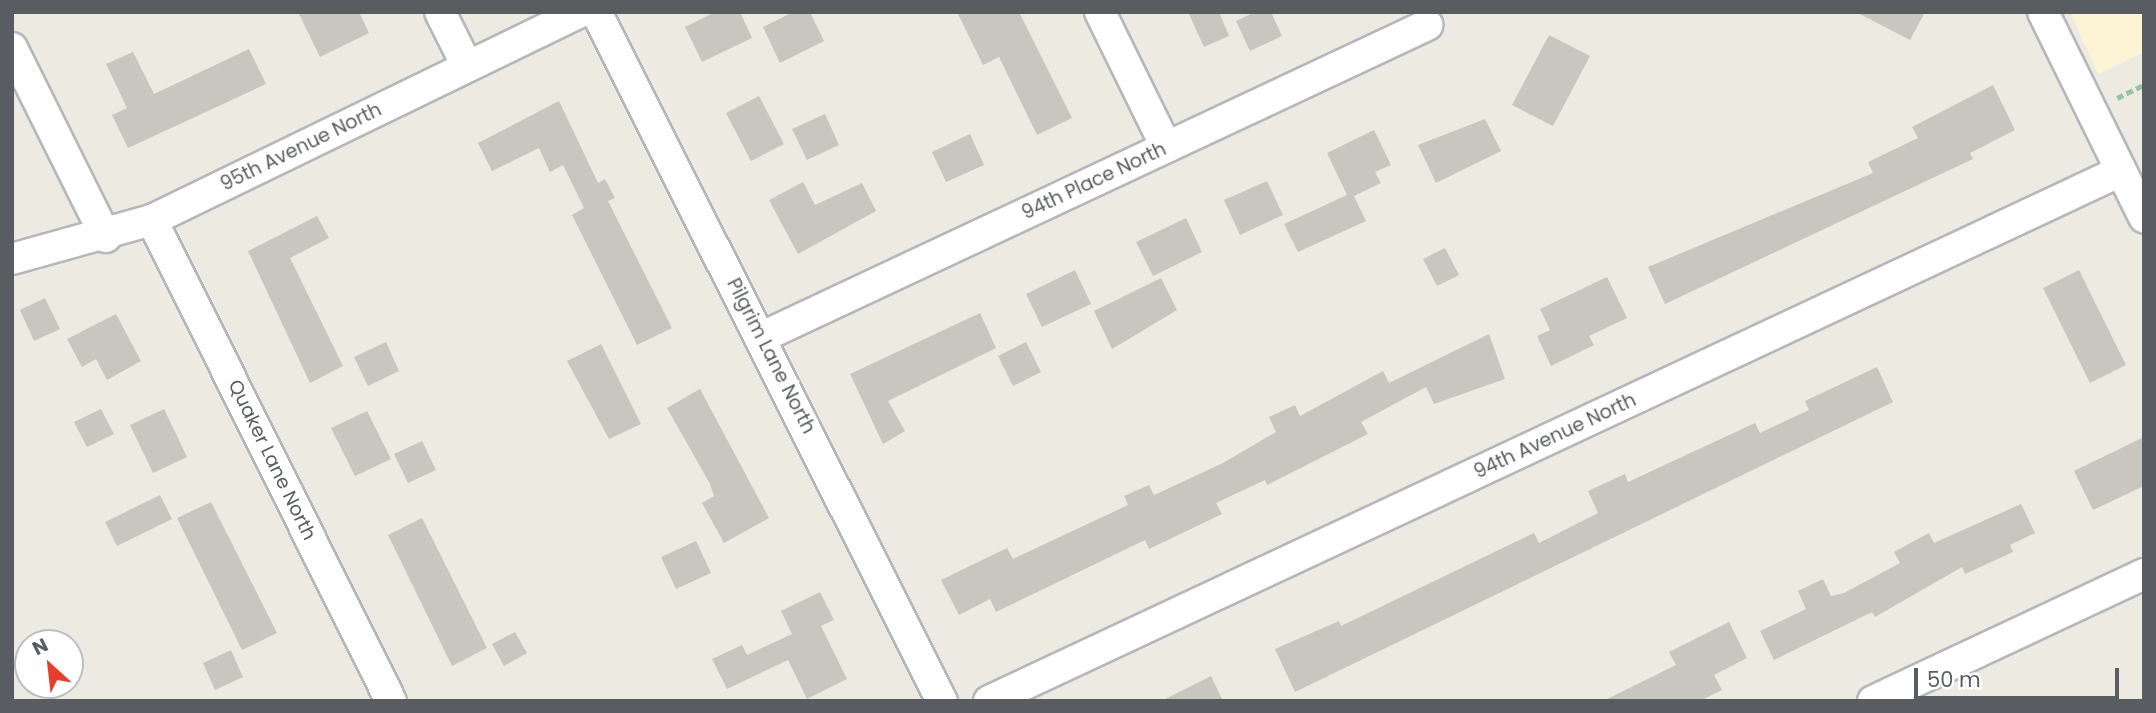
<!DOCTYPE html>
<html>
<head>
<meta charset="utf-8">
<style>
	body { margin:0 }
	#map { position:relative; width:2156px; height:713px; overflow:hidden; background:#eceae1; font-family:Poppins,sans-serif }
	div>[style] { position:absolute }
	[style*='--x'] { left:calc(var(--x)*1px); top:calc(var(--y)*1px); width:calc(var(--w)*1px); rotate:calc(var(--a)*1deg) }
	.commercial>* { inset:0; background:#fdf4d5 }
	.building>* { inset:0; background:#c9c6c0 }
	.path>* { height:4.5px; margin-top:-2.25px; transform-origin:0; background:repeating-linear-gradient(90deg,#96c5a4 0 7px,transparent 0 10.5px) }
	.roads { filter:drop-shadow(2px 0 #b4b7bb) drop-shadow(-2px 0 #b4b7bb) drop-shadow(0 2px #b4b7bb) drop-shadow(0 -2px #b4b7bb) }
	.minor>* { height:30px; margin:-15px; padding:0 15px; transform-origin:15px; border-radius:15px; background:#fff }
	span { translate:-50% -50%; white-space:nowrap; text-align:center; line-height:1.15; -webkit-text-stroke:7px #fff; paint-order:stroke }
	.street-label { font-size:19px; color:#595d62 }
	.frame { position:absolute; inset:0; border:14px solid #595d62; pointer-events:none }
	.north { position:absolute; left:14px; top:629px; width:70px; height:70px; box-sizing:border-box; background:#fff; border:2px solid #bdbec0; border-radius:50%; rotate:333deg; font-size:19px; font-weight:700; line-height:28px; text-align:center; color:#595d62 }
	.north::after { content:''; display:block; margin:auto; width:24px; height:32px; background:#e63e2d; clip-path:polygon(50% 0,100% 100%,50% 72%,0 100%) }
	.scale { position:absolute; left:1914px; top:668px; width:205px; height:32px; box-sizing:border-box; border:4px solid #595d62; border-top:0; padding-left:9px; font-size:21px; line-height:24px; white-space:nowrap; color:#595d62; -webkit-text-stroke:5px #fff; paint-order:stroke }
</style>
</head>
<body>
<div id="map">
	<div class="commercial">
		<div style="clip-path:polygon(2070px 12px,2144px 12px,2144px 52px,2098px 74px)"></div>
	</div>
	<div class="building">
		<div style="clip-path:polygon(298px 12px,359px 12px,369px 33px,320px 57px)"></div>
		<div style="clip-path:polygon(715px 12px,740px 12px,752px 38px,702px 62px,685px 27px)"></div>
		<div style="clip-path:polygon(793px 12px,810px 12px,824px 41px,780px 63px,763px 27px)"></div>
		<div style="clip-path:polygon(957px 12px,1019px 12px,1072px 118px,1037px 135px,999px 57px,983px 65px)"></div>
		<div style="clip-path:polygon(1188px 12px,1219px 12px,1229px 36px,1204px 47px)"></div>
		<div style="clip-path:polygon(1255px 12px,1271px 12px,1282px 36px,1250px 51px,1236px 21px)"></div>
		<div style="clip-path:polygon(1856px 12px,1925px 12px,1910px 40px)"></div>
		<div style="clip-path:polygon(1549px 35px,1590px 56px,1553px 126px,1512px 105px)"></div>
		<div style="clip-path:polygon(249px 49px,266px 84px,128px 148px,112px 115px,127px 108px,106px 64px,133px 52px,154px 94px)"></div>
		<div style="clip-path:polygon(1993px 85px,2015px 130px,1970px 153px,1973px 159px,1665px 304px,1648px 267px,1873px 173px,1868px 162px,1918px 138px,1912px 127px)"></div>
		<div style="clip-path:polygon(759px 96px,784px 144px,751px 161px,726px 113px)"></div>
		<div style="clip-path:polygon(559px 101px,598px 183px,605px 179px,615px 198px,608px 201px,672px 328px,637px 345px,572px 215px,584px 208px,563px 165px,550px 172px,539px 148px,492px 171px,478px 143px)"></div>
		<div style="clip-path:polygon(825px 114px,839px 145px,807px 160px,792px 129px)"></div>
		<div style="clip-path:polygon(1485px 119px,1501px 151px,1436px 183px,1418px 145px)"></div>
		<div style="clip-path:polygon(1374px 130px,1391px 165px,1375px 172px,1381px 183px,1354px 196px,1366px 221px,1298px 252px,1284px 224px,1347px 195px,1327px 153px)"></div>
		<div style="clip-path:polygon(970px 134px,984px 165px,946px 182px,932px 152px)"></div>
		<div style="clip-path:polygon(1267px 181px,1283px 215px,1240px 235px,1224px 200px)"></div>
		<div style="clip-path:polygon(803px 182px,815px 205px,862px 183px,876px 211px,798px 254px,769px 200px)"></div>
		<div style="clip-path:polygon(317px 216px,329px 238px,290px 258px,343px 366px,310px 383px,248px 251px)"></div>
		<div style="clip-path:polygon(1186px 218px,1202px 252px,1153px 276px,1136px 242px)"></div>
		<div style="clip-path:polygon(1445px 248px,1459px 275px,1437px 286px,1423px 259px)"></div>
		<div style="clip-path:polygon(1075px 270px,1091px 304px,1042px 327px,1026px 294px)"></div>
		<div style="clip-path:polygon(2079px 270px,2126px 365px,2090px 383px,2043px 288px)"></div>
		<div style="clip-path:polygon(1607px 277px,1627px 318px,1589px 336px,1594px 345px,1551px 366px,1537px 336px,1550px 330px,1540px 309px)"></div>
		<div style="clip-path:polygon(1161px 278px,1177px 310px,1112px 349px,1094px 311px)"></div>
		<div style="clip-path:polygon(45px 298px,60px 329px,34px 341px,20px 310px)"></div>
		<div style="clip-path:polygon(980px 313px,996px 348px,888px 401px,905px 431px,883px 444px,850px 374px)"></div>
		<div style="clip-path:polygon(116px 314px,141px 361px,107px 380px,96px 359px,82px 367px,67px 339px)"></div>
		<div style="clip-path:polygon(1489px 334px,1505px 379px,1434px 404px,1426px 387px,1361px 422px,1368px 434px,1267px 485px,1265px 480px,1216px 503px,1222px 514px,1149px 549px,1145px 540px,996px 612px,990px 599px,959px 615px,941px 580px,1007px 548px,1013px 559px,1128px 505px,1124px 496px,1149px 485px,1154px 495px,1223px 463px,1276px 432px,1269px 417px,1295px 405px,1300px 416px,1383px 371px,1389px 383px)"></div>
		<div style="clip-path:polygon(386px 342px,399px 371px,368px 386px,354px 357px)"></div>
		<div style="clip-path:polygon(1026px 342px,1041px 372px,1013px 386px,998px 356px)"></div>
		<div style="clip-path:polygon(601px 344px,641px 424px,609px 439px,567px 361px)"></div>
		<div style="clip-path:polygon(1877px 367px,1893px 402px,1295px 692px,1275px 649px,1339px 621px,1341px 626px,1534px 533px,1539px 543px,1598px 513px,1588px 491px,1625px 474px,1628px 482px,1755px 423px,1760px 433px,1809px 410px,1805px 401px)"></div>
		<div style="clip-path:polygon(700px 389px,769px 518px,724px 543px,702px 503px,714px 496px,710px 484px,667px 408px)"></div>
		<div style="clip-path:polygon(101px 409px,114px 434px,87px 447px,74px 422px)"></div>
		<div style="clip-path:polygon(164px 409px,187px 457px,153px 473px,130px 425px)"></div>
		<div style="clip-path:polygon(367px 411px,391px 459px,355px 476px,331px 428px)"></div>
		<div style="clip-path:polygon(2144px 437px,2144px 486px,2093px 510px,2074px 471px)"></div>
		<div style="clip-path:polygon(422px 441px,436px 470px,408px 483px,394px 454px)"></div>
		<div style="clip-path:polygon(160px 495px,172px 519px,117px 546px,105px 522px)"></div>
		<div style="clip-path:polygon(211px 502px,277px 633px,242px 650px,177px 518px)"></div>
		<div style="clip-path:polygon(2021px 504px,2035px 533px,2010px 545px,2013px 552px,1965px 574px,1962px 567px,1875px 617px,1872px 612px,1774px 660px,1760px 631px,1806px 609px,1798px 591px,1823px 579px,1831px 596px,1844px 593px,1900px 563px,1894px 552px,1929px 533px,1934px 543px)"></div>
		<div style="clip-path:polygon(422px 518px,487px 648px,452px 666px,388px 535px)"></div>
		<div style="clip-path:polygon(696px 541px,711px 573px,676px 589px,661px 557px)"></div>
		<div style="clip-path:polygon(820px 592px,834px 620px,821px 626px,847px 679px,807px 699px,788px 660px,727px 689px,712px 659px,742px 645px,747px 655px,792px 634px,781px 611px)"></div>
		<div style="clip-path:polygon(1729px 622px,1747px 658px,1714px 675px,1722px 690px,1700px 701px,1603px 701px,1676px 665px,1669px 652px)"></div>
		<div style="clip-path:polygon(515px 632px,527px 653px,504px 666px,492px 644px)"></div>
		<div style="clip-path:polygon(231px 650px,243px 677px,215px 690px,203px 663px)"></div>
		<div style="clip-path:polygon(1211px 676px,1223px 701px,1161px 701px)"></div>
	</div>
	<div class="path">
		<div style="--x:2117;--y:98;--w:30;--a:-26"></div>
	</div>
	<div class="roads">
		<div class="minor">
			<div style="--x:440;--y:12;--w:60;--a:63.4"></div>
			<div style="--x:596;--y:12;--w:771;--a:63.34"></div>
			<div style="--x:1100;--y:12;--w:150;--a:63.9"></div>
			<div style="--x:2043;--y:12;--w:229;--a:63.8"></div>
			<div style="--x:12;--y:48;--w:211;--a:63.6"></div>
			<div style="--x:152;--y:220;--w:537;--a:63.58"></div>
			<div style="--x:12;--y:259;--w:145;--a:-15.6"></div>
			<div style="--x:152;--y:220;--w:477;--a:-25.9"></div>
			<div style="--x:762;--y:337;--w:735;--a:-25.13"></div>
			<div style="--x:989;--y:701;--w:1250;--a:-25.09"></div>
			<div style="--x:1873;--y:701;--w:299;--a:-25.1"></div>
		</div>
	</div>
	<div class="street-label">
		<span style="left:301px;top:147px;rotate:-26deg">95th Avenue North</span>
		<span style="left:1094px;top:181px;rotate:-25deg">94th Place North</span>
		<span style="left:771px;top:356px;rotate:63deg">Pilgrim Lane North</span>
		<span style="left:1555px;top:436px;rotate:-25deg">94th Avenue North</span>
		<span style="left:272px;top:460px;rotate:64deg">Quaker Lane North</span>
	</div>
	<div class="frame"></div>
	<div class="north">N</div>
	<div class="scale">50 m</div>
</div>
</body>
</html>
